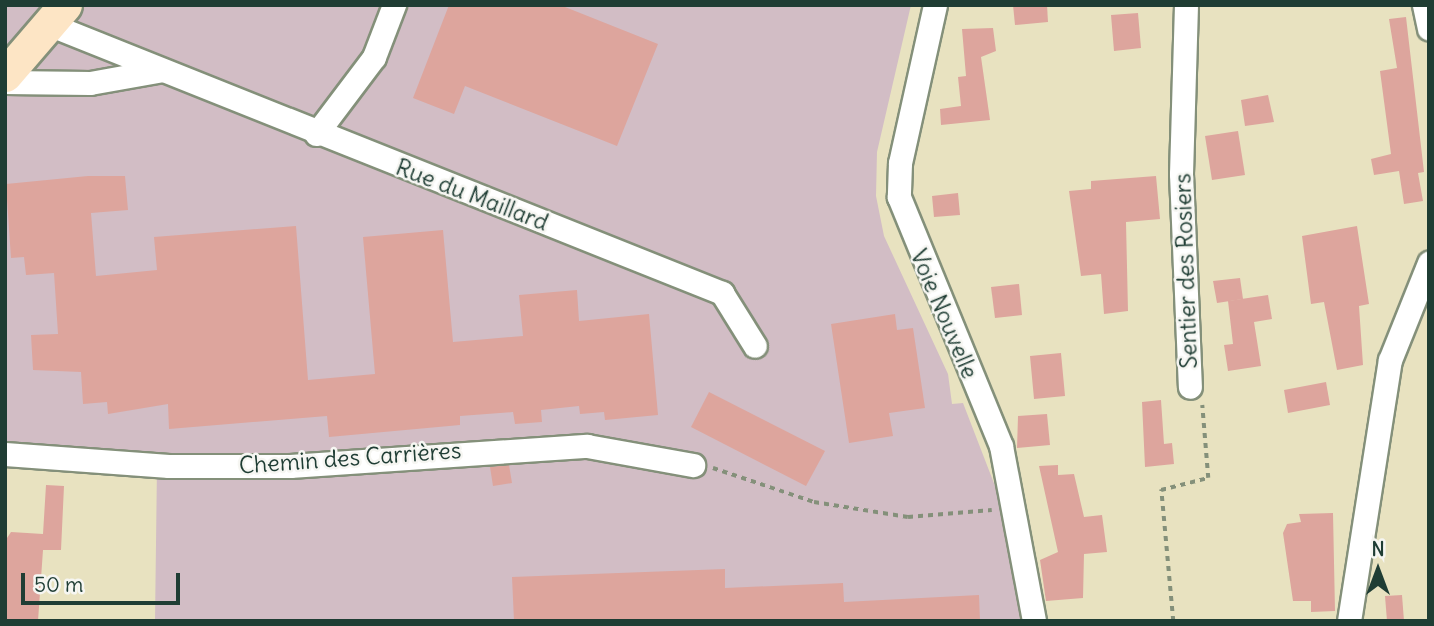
<!DOCTYPE html>
<html>
<head>
<meta charset="utf-8">
<style>
	body { margin:0 }
	#map { position:relative; width:1434px; height:626px; overflow:hidden; background:#e8e2c0; font-family:Delius,sans-serif }
	div>[style] { position:absolute }
	[style*='--x'] { left:calc(var(--x)*1px); top:calc(var(--y)*1px); width:calc(var(--w)*1px); rotate:calc(var(--a)*1deg) }
	.industrial>* { inset:0; background:#d2bdc5 }
	.building>* { inset:0; background:#dda59d }
	.path>* { height:3.5px; margin-top:-1.75px; transform-origin:0; background:repeating-linear-gradient(90deg,#84907a 0 5px,transparent 0 10px) }
	.roads { filter:drop-shadow(2px 0 #84907a) drop-shadow(-2px 0 #84907a) drop-shadow(0 2px #84907a) drop-shadow(0 -2px #84907a) }
	.street>* { height:23px; margin:-11.5px; padding:0 11.5px; transform-origin:11.5px; border-radius:11.5px; background:#fff }
	.secondary>* { height:33px; margin:-16.5px; padding:0 16.5px; transform-origin:16.5px; border-radius:16.5px; background:#fde5c5 }
	span { translate:-50% -50%; white-space:nowrap; text-align:center; line-height:1.15; -webkit-text-stroke:5px #f6f6f2; paint-order:stroke }
	.street-label { font-size:23px; color:#1f3d34 }
	.frame { position:absolute; inset:0; border:7px solid #1f3d34; pointer-events:none }
	.north { position:absolute; left:1343px; top:535px; width:70px; height:70px; -webkit-text-stroke:5px #f6f6f2; paint-order:stroke; rotate:0deg; font-size:19px; font-weight:700; line-height:28px; text-align:center; color:#1f3d34 }
	.north::after { content:''; display:block; margin:auto; width:24px; height:32px; background:#1f3d34; clip-path:polygon(50% 0,100% 100%,50% 72%,0 100%) }
	.scale { position:absolute; left:21px; top:573px; width:159px; height:32px; box-sizing:border-box; border:4px solid #1f3d34; border-top:0; padding-left:9px; font-size:21px; line-height:24px; white-space:nowrap; color:#1f3d34; -webkit-text-stroke:5px #f6f6f2; paint-order:stroke }
</style>
</head>
<body>
<div id="map">
	<div class="industrial">
		<div style="clip-path:polygon(5px 5px,911px 5px,877px 152px,876px 196px,884px 236px,948px 374px,952px 404px,963px 403px,1007px 517px,1021px 621px,155px 621px,157px 466px,5px 454px)"></div>
	</div>
	<div class="building">
		<div style="clip-path:polygon(449px 5px,560px 5px,658px 44px,617px 146px,465px 86px,454px 114px,413px 98px)"></div>
		<div style="clip-path:polygon(1013px 5px,1047px 5px,1048px 22px,1015px 25px)"></div>
		<div style="clip-path:polygon(1138px 13px,1141px 48px,1114px 51px,1111px 15px)"></div>
		<div style="clip-path:polygon(1406px 17px,1424px 172px,1418px 173px,1423px 201px,1404px 204px,1399px 171px,1374px 175px,1371px 159px,1391px 154px,1380px 71px,1397px 68px,1389px 19px)"></div>
		<div style="clip-path:polygon(993px 28px,996px 51px,981px 57px,990px 120px,941px 125px,940px 109px,961px 106px,958px 77px,966px 76px,962px 29px)"></div>
		<div style="clip-path:polygon(1268px 95px,1274px 122px,1245px 126px,1241px 100px)"></div>
		<div style="clip-path:polygon(1238px 131px,1245px 175px,1212px 180px,1205px 136px)"></div>
		<div style="clip-path:polygon(88px 176px,125px 176px,128px 210px,91px 213px,96px 276px,157px 270px,154px 237px,296px 226px,308px 380px,375px 374px,363px 237px,443px 230px,453px 342px,523px 336px,519px 295px,577px 290px,579px 321px,649px 314px,658px 415px,605px 420px,604px 412px,580px 414px,579px 406px,541px 410px,542px 422px,515px 424px,513px 412px,460px 416px,460px 425px,329px 437px,327px 416px,169px 429px,168px 404px,108px 414px,107px 402px,83px 404px,81px 372px,33px 370px,31px 335px,58px 334px,54px 273px,26px 275px,24px 257px,11px 258px,6px 184px)"></div>
		<div style="clip-path:polygon(1156px 176px,1160px 219px,1126px 222px,1128px 311px,1104px 314px,1101px 274px,1081px 276px,1069px 191px,1091px 189px,1091px 181px)"></div>
		<div style="clip-path:polygon(958px 193px,960px 215px,934px 217px,932px 196px)"></div>
		<div style="clip-path:polygon(1357px 226px,1369px 304px,1359px 306px,1363px 365px,1337px 370px,1324px 302px,1311px 304px,1302px 236px)"></div>
		<div style="clip-path:polygon(1240px 278px,1243px 299px,1217px 303px,1213px 281px)"></div>
		<div style="clip-path:polygon(1019px 284px,1022px 315px,995px 318px,991px 287px)"></div>
		<div style="clip-path:polygon(1268px 295px,1272px 319px,1254px 322px,1261px 366px,1228px 371px,1224px 345px,1233px 344px,1228px 301px)"></div>
		<div style="clip-path:polygon(895px 314px,897px 330px,913px 328px,925px 408px,889px 413px,893px 436px,849px 443px,831px 324px)"></div>
		<div style="clip-path:polygon(1061px 353px,1065px 396px,1034px 399px,1030px 356px)"></div>
		<div style="clip-path:polygon(1326px 382px,1330px 405px,1288px 413px,1284px 390px)"></div>
		<div style="clip-path:polygon(709px 392px,825px 451px,806px 486px,691px 427px)"></div>
		<div style="clip-path:polygon(1161px 400px,1164px 444px,1172px 443px,1174px 464px,1145px 467px,1142px 402px)"></div>
		<div style="clip-path:polygon(1047px 414px,1050px 445px,1017px 448px,1018px 416px)"></div>
		<div style="clip-path:polygon(509px 465px,512px 483px,493px 486px,490px 467px)"></div>
		<div style="clip-path:polygon(1058px 465px,1058px 475px,1074px 474px,1084px 517px,1102px 515px,1107px 552px,1084px 554px,1083px 598px,1046px 601px,1040px 560px,1058px 552px,1039px 466px)"></div>
		<div style="clip-path:polygon(46px 485px,64px 486px,61px 550px,43px 550px,38px 621px,7px 621px,5px 541px,11px 532px,43px 534px)"></div>
		<div style="clip-path:polygon(1333px 513px,1335px 611px,1311px 612px,1311px 601px,1293px 601px,1283px 533px,1287px 524px,1301px 522px,1299px 514px)"></div>
		<div style="clip-path:polygon(725px 569px,725px 588px,843px 583px,844px 602px,979px 595px,980px 621px,514px 621px,512px 577px)"></div>
		<div style="clip-path:polygon(1402px 595px,1404px 621px,1387px 621px,1385px 596px)"></div>
	</div>
	<div class="path">
		<div style="--x:713;--y:468;--w:107;--a:18.6"></div>
		<div style="--x:814;--y:502;--w:95;--a:9.1"></div>
		<div style="--x:908;--y:517;--w:84;--a:-4.8"></div>
		<div style="--x:1173;--y:621;--w:132;--a:-95.2"></div>
		<div style="--x:1161;--y:490;--w:49;--a:-14.3"></div>
		<div style="--x:1208;--y:478;--w:73;--a:-94.7"></div>
	</div>
	<div class="roads">
		<div class="street">
			<div style="--x:935;--y:5;--w:162;--a:102.5"></div>
			<div style="--x:900;--y:163;--w:34;--a:92"></div>
			<div style="--x:899;--y:197;--w:269;--a:67.7"></div>
			<div style="--x:1001;--y:446;--w:178;--a:79.3"></div>
			<div style="--x:1186;--y:5;--w:169;--a:91.7"></div>
			<div style="--x:1181;--y:174;--w:213;--a:87.6"></div>
			<div style="--x:1424;--y:5;--w:24;--a:78"></div>
			<div style="--x:51;--y:25;--w:723;--a:21.77"></div>
			<div style="--x:722;--y:293;--w:62;--a:58.1"></div>
			<div style="--x:5;--y:82;--w:85;--a:0.7"></div>
			<div style="--x:90;--y:83;--w:73;--a:-10.2"></div>
			<div style="--x:316;--y:134;--w:96;--a:-53"></div>
			<div style="--x:374;--y:57;--w:56;--a:-69"></div>
			<div style="--x:5;--y:454;--w:164;--a:4.2"></div>
			<div style="--x:169;--y:466;--w:121;--a:0"></div>
			<div style="--x:290;--y:466;--w:298;--a:-3.9"></div>
			<div style="--x:587;--y:446;--w:108;--a:10.2"></div>
			<div style="--x:1349;--y:621;--w:264;--a:-81.1"></div>
			<div style="--x:1390;--y:360;--w:105;--a:-68.1"></div>
		</div>
		<div class="secondary">
			<div style="--x:5;--y:75;--w:92;--a:-49.4"></div>
		</div>
	</div>
	<div class="street-label">
		<span style="left:472px;top:195px;rotate:21deg">Rue du Maillard</span>
		<span style="left:1186px;top:271px;rotate:-92deg">Sentier des Rosiers</span>
		<span style="left:944px;top:314px;rotate:67deg">Voie Nouvelle</span>
		<span style="left:350px;top:458px;rotate:-4deg">Chemin des Carrières</span>
	</div>
	<div class="frame"></div>
	<div class="north">N</div>
	<div class="scale">50 m</div>
</div>
</body>
</html>
